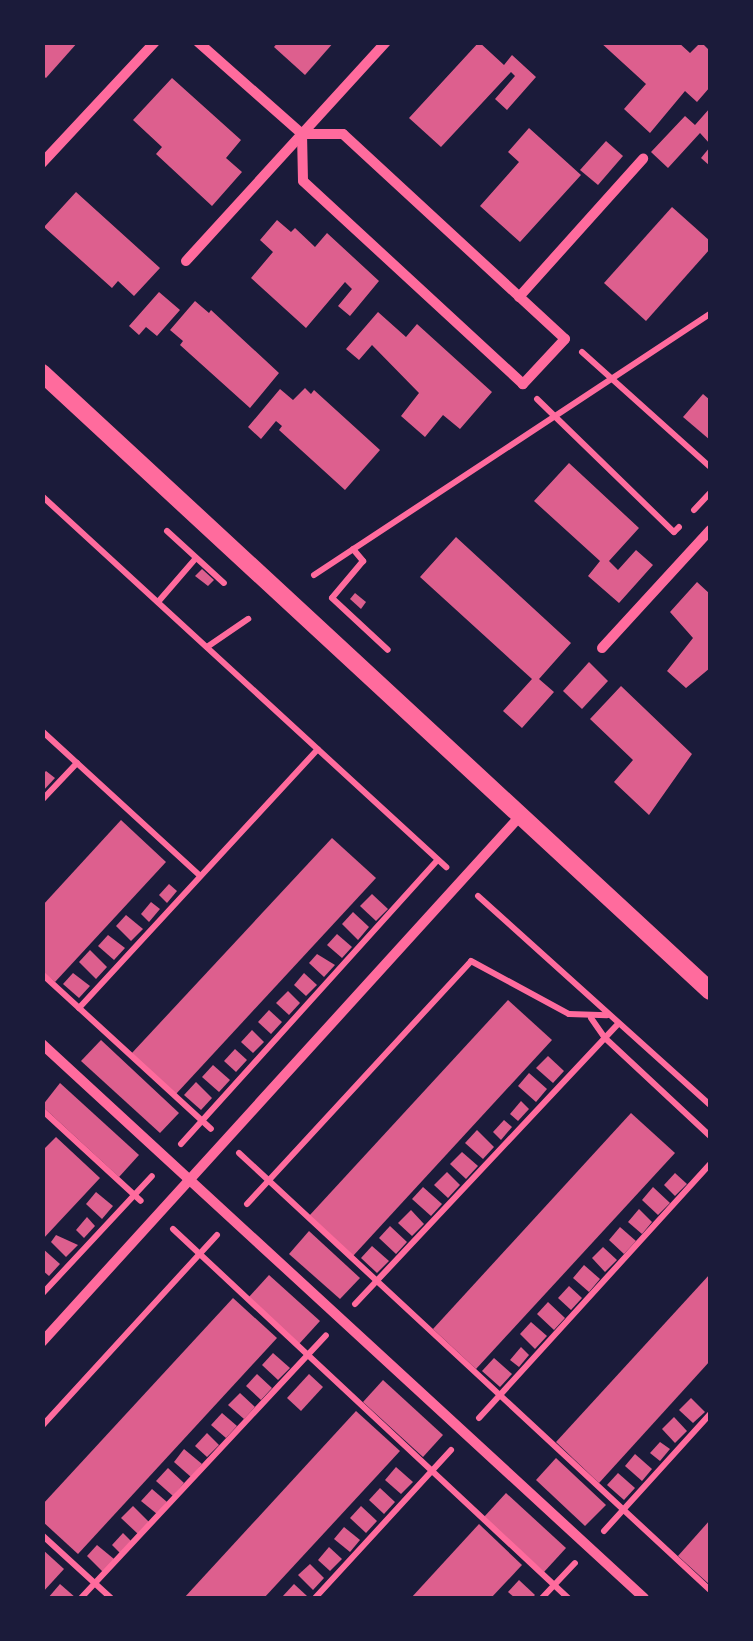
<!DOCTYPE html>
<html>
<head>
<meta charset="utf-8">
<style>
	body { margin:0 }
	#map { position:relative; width:753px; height:1641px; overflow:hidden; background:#1b1b3a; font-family:"DM Sans",sans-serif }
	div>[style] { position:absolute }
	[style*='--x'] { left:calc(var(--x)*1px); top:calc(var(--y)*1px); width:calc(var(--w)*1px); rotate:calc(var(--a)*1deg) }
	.building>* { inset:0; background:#dd5f8e }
	.path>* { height:6px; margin:-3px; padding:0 3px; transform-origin:3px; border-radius:3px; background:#ff6b9d }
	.minor>* { height:10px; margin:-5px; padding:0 5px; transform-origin:5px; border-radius:5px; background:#ff6b9d }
	.tertiary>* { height:18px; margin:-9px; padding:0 9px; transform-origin:9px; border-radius:9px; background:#ff6b9d }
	span { translate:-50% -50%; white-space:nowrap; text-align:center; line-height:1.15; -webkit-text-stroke:8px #1b1b3a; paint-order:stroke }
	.frame { position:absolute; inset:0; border:45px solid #1b1b3a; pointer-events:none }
</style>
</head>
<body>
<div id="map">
	<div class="building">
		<div style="clip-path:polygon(42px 42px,78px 42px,46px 78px,42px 75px)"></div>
		<div style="clip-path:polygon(278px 42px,334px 42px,305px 75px,274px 47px)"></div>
		<div style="clip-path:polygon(479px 42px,504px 65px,512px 55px,536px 77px,507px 110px,495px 99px,515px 76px,511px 72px,441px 147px,409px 118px)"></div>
		<div style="clip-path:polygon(600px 42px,678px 42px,690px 53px,701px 42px,710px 51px,710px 87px,697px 102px,685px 91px,650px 133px,624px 109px,646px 84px)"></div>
		<div style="clip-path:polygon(172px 78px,241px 140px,226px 158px,242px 172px,212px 206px,156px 154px,162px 147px,133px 120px)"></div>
		<div style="clip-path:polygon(710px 108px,710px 144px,700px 133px,668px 168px,651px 152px,685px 116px,695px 125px)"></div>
		<div style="clip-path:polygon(529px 128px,581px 175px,520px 242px,480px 206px,519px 162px,508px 152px)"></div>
		<div style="clip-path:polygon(606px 141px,623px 156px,598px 185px,580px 170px)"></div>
		<div style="clip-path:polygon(710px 147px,710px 166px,701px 158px)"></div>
		<div style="clip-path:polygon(76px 192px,160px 268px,134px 296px,118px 281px,112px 288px,44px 227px)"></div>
		<div style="clip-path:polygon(672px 207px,710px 241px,710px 249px,646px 321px,604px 283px)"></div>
		<div style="clip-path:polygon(277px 220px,291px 232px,295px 228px,315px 247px,327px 233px,379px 281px,350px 316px,338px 306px,352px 289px,345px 282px,306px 328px,251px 278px,273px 252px,260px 240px)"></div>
		<div style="clip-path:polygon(159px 292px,180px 310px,157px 336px,146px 327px,139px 335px,129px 326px)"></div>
		<div style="clip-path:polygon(195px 301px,209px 313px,211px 310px,279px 373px,250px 408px,180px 345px,183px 341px,170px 330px)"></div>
		<div style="clip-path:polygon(378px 312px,406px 337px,417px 324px,492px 392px,460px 429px,443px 415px,425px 437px,401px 416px,419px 393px,372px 345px,359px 360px,346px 349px)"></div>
		<div style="clip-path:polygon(305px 388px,311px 394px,314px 390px,380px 450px,345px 490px,279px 430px,282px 426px,276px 421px,261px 439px,248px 427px,280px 389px,293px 400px)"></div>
		<div style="clip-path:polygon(703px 394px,710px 400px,710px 440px,683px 417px)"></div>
		<div style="clip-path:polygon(569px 463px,639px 528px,609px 561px,618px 570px,636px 550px,653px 565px,619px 603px,588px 576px,600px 561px,534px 501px)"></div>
		<div style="clip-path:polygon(456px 537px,571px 643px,539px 679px,554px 692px,522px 728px,503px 711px,532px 679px,420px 577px)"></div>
		<div style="clip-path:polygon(202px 569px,214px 580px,208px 586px,195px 576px)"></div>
		<div style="clip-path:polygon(697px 582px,710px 594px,710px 668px,686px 688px,667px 671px,693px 638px,670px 612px)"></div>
		<div style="clip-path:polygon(355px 593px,366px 602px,361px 609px,350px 599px)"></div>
		<div style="clip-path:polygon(589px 662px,608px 681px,582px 709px,563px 691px)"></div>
		<div style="clip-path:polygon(621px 686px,692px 754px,649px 815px,614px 782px,633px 760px,590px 719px)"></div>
		<div style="clip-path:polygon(46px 771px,55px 778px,42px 792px,42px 775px)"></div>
		<div style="clip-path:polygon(121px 820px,166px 862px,55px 982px,42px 971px,42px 906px)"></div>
		<div style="clip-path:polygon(332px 838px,376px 878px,176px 1094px,131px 1054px)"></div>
		<div style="clip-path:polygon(169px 884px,177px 891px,167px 903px,159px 895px)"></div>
		<div style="clip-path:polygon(372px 894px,388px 909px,376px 921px,360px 906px)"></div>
		<div style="clip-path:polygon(151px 902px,160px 909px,149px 922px,141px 914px)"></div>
		<div style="clip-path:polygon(353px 912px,369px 927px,358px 940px,342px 924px)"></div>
		<div style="clip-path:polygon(126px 915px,143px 929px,131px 941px,116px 926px)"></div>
		<div style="clip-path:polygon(337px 934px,352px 947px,342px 958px,327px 945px)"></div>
		<div style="clip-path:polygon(108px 935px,125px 948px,114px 960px,98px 946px)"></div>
		<div style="clip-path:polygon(90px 950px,107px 967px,96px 979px,79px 962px)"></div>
		<div style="clip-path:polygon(317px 954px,335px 965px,324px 977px,309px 963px)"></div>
		<div style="clip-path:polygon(73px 973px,90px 986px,79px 998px,63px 984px)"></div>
		<div style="clip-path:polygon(304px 973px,317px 985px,306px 996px,294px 985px)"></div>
		<div style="clip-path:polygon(288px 991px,300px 1003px,289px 1015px,276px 1003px)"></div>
		<div style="clip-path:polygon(508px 1000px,552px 1040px,353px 1256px,309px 1216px)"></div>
		<div style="clip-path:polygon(269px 1010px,282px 1022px,271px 1034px,258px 1022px)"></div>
		<div style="clip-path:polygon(252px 1030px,264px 1042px,253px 1053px,241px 1042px)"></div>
		<div style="clip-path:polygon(101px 1040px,179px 1113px,160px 1133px,81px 1061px)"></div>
		<div style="clip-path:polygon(235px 1049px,247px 1060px,236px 1072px,224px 1061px)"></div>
		<div style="clip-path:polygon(548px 1056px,564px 1071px,553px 1083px,536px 1068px)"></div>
		<div style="clip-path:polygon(213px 1065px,230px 1080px,219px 1092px,202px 1077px)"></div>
		<div style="clip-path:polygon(529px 1073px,547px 1089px,536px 1102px,518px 1086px)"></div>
		<div style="clip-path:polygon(196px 1082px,212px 1098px,201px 1110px,184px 1095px)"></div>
		<div style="clip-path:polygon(60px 1083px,139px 1155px,119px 1177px,42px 1106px)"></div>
		<div style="clip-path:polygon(521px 1101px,529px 1109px,518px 1121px,510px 1114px)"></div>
		<div style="clip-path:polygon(631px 1113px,675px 1153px,476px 1369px,433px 1329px)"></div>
		<div style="clip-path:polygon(504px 1120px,512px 1127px,501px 1140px,493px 1132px)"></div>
		<div style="clip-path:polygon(477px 1130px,494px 1147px,483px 1159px,465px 1143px)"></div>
		<div style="clip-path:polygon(56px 1137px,100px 1178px,42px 1240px,42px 1151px)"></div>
		<div style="clip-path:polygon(462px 1152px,478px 1166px,466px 1179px,450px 1164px)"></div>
		<div style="clip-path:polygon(447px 1172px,460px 1185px,448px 1198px,434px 1185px)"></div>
		<div style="clip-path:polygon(675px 1173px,687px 1184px,675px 1196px,664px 1185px)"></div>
		<div style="clip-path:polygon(423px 1187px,442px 1204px,431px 1216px,412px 1199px)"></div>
		<div style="clip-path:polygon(653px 1187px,670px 1203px,658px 1215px,642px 1200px)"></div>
		<div style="clip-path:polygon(96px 1192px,113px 1206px,102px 1219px,86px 1204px)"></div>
		<div style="clip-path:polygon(639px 1209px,652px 1222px,642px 1234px,628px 1222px)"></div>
		<div style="clip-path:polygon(411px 1210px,424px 1224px,412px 1236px,398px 1223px)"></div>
		<div style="clip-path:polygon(87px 1217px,95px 1226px,84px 1238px,76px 1230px)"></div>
		<div style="clip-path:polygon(390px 1226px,407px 1242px,396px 1254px,379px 1238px)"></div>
		<div style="clip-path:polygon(620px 1227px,636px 1241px,624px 1254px,609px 1240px)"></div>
		<div style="clip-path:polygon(309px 1231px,360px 1278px,340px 1299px,289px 1254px)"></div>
		<div style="clip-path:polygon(56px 1235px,78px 1245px,66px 1257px,51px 1242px)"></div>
		<div style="clip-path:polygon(372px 1246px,389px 1261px,377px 1273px,361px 1258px)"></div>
		<div style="clip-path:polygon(603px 1247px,617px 1260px,605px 1272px,592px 1258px)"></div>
		<div style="clip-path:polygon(42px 1248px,60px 1264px,49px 1276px,42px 1270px)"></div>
		<div style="clip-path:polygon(584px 1265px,600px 1279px,589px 1292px,573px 1278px)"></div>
		<div style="clip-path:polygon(710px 1274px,710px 1361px,599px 1483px,556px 1442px)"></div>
		<div style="clip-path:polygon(269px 1275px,320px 1321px,299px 1344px,248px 1298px)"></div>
		<div style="clip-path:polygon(569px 1286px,582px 1298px,571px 1310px,558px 1298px)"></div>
		<div style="clip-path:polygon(233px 1298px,277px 1338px,78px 1554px,42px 1521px,42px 1505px)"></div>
		<div style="clip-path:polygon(548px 1302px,565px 1318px,554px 1330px,537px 1314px)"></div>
		<div style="clip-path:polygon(531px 1322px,547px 1336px,535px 1349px,520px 1334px)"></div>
		<div style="clip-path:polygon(521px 1347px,529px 1355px,519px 1367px,510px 1360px)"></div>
		<div style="clip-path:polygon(273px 1353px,290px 1368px,278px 1380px,262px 1365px)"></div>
		<div style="clip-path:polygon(494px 1358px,512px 1374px,500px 1387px,482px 1371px)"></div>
		<div style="clip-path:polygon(257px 1374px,272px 1388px,261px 1400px,246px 1386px)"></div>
		<div style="clip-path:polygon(309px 1374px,323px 1387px,301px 1411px,287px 1398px)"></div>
		<div style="clip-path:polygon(383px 1380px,443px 1435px,423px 1457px,363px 1402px)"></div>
		<div style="clip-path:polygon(240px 1393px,255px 1407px,244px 1419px,228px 1405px)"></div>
		<div style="clip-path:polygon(691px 1398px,705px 1412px,693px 1423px,679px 1410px)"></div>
		<div style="clip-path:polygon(356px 1411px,400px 1451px,264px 1598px,184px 1598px)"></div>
		<div style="clip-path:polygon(222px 1413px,237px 1426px,226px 1438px,211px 1425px)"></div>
		<div style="clip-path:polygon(674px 1417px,687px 1431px,675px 1443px,662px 1429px)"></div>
		<div style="clip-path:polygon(207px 1433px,219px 1445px,207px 1457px,195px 1446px)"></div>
		<div style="clip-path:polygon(660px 1442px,670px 1449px,660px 1461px,650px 1453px)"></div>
		<div style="clip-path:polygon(184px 1449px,202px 1464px,191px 1477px,174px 1462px)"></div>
		<div style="clip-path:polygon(635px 1454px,652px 1469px,642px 1481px,625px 1466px)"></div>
		<div style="clip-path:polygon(556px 1458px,606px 1505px,585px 1526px,536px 1480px)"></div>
		<div style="clip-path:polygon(396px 1467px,413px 1482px,401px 1494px,385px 1480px)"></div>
		<div style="clip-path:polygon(168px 1468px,184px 1483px,173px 1496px,156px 1481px)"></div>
		<div style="clip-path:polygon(618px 1473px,635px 1488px,624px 1500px,607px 1485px)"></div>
		<div style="clip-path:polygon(380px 1488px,395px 1502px,384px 1514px,369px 1500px)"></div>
		<div style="clip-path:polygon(152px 1489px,167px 1502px,157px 1514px,141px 1501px)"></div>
		<div style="clip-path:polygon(506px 1493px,566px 1548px,544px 1572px,484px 1517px)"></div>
		<div style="clip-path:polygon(133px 1506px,149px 1522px,138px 1534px,121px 1518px)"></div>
		<div style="clip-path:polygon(361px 1506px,377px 1521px,366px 1533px,350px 1518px)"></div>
		<div style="clip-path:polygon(710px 1520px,710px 1585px,678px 1556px)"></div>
		<div style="clip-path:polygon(479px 1524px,522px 1565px,491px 1598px,411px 1598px)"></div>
		<div style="clip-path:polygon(344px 1527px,360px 1540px,350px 1552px,334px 1539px)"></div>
		<div style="clip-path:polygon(123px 1533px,131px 1541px,120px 1553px,112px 1545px)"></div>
		<div style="clip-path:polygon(97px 1545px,114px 1559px,103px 1572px,87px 1556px)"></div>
		<div style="clip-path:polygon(329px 1547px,342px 1559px,330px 1571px,318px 1560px)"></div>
		<div style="clip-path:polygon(42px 1549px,64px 1569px,42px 1593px)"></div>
		<div style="clip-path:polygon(310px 1564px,324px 1578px,313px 1590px,298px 1575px)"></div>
		<div style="clip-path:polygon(519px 1580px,535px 1595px,532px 1598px,515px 1598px,508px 1592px)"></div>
		<div style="clip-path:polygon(60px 1584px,76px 1598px,48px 1598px)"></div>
		<div style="clip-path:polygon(294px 1584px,307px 1596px,305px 1598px,282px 1597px)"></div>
	</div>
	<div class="path">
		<div style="--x:582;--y:352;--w:172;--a:41.9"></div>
		<div style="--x:537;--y:399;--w:191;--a:44.2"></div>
		<div style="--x:674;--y:532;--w:7;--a:-45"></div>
		<div style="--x:42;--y:496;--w:549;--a:42.56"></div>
		<div style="--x:694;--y:510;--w:23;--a:-47"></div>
		<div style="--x:167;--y:531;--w:77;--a:42.4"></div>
		<div style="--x:353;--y:549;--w:16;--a:50"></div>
		<div style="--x:363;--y:561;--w:48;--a:130"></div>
		<div style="--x:332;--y:598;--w:76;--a:42.9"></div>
		<div style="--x:314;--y:575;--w:474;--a:-33.4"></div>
		<div style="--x:158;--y:602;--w:58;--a:-49.2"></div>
		<div style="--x:207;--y:647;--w:50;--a:-34.3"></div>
		<div style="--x:42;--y:731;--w:213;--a:42.5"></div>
		<div style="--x:42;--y:800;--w:51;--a:-46.6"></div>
		<div style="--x:478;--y:896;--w:312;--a:42"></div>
		<div style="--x:42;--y:974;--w:229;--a:42.5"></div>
		<div style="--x:79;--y:1008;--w:352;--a:-47.3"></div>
		<div style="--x:591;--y:1018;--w:24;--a:55"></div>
		<div style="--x:605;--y:1038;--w:144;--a:43"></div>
		<div style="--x:42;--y:1110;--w:134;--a:42.6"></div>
		<div style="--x:181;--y:1144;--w:383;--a:-47.9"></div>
		<div style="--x:239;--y:1153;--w:643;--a:42.86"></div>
		<div style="--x:247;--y:1204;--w:330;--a:-47.3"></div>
		<div style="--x:471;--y:961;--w:111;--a:28.4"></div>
		<div style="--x:569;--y:1014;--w:38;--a:2"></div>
		<div style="--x:173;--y:1229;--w:541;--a:43.05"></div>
		<div style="--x:42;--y:1294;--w:161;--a:-47"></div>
		<div style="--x:355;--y:1304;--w:384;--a:-46.8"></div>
		<div style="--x:479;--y:1418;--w:343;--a:-47.7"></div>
		<div style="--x:42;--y:1426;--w:259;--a:-47.5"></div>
		<div style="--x:604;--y:1531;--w:158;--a:-47.8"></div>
		<div style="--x:42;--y:1535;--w:93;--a:42.4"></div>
		<div style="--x:81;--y:1598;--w:359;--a:-47"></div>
		<div style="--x:315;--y:1598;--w:201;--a:-47.4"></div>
		<div style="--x:542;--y:1598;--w:48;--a:-46.7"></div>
	</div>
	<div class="minor">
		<div style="--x:198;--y:42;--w:139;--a:41.5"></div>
		<div style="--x:302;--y:134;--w:41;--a:0"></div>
		<div style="--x:343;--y:134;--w:302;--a:42.7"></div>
		<div style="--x:565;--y:339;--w:62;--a:133"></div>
		<div style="--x:523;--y:384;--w:299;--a:-137.3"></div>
		<div style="--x:303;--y:181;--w:47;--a:-91.2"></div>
		<div style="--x:42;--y:163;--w:166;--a:-47"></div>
		<div style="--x:186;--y:261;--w:297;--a:-47.6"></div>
		<div style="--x:519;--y:297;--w:186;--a:-48.1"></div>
		<div style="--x:602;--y:648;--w:160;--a:-47.5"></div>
		<div style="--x:42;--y:1044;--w:818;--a:42.62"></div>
		<div style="--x:42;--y:1342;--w:712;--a:-47.73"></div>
	</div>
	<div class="tertiary">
		<div style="--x:42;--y:373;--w:910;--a:42.77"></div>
	</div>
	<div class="frame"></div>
</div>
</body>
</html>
